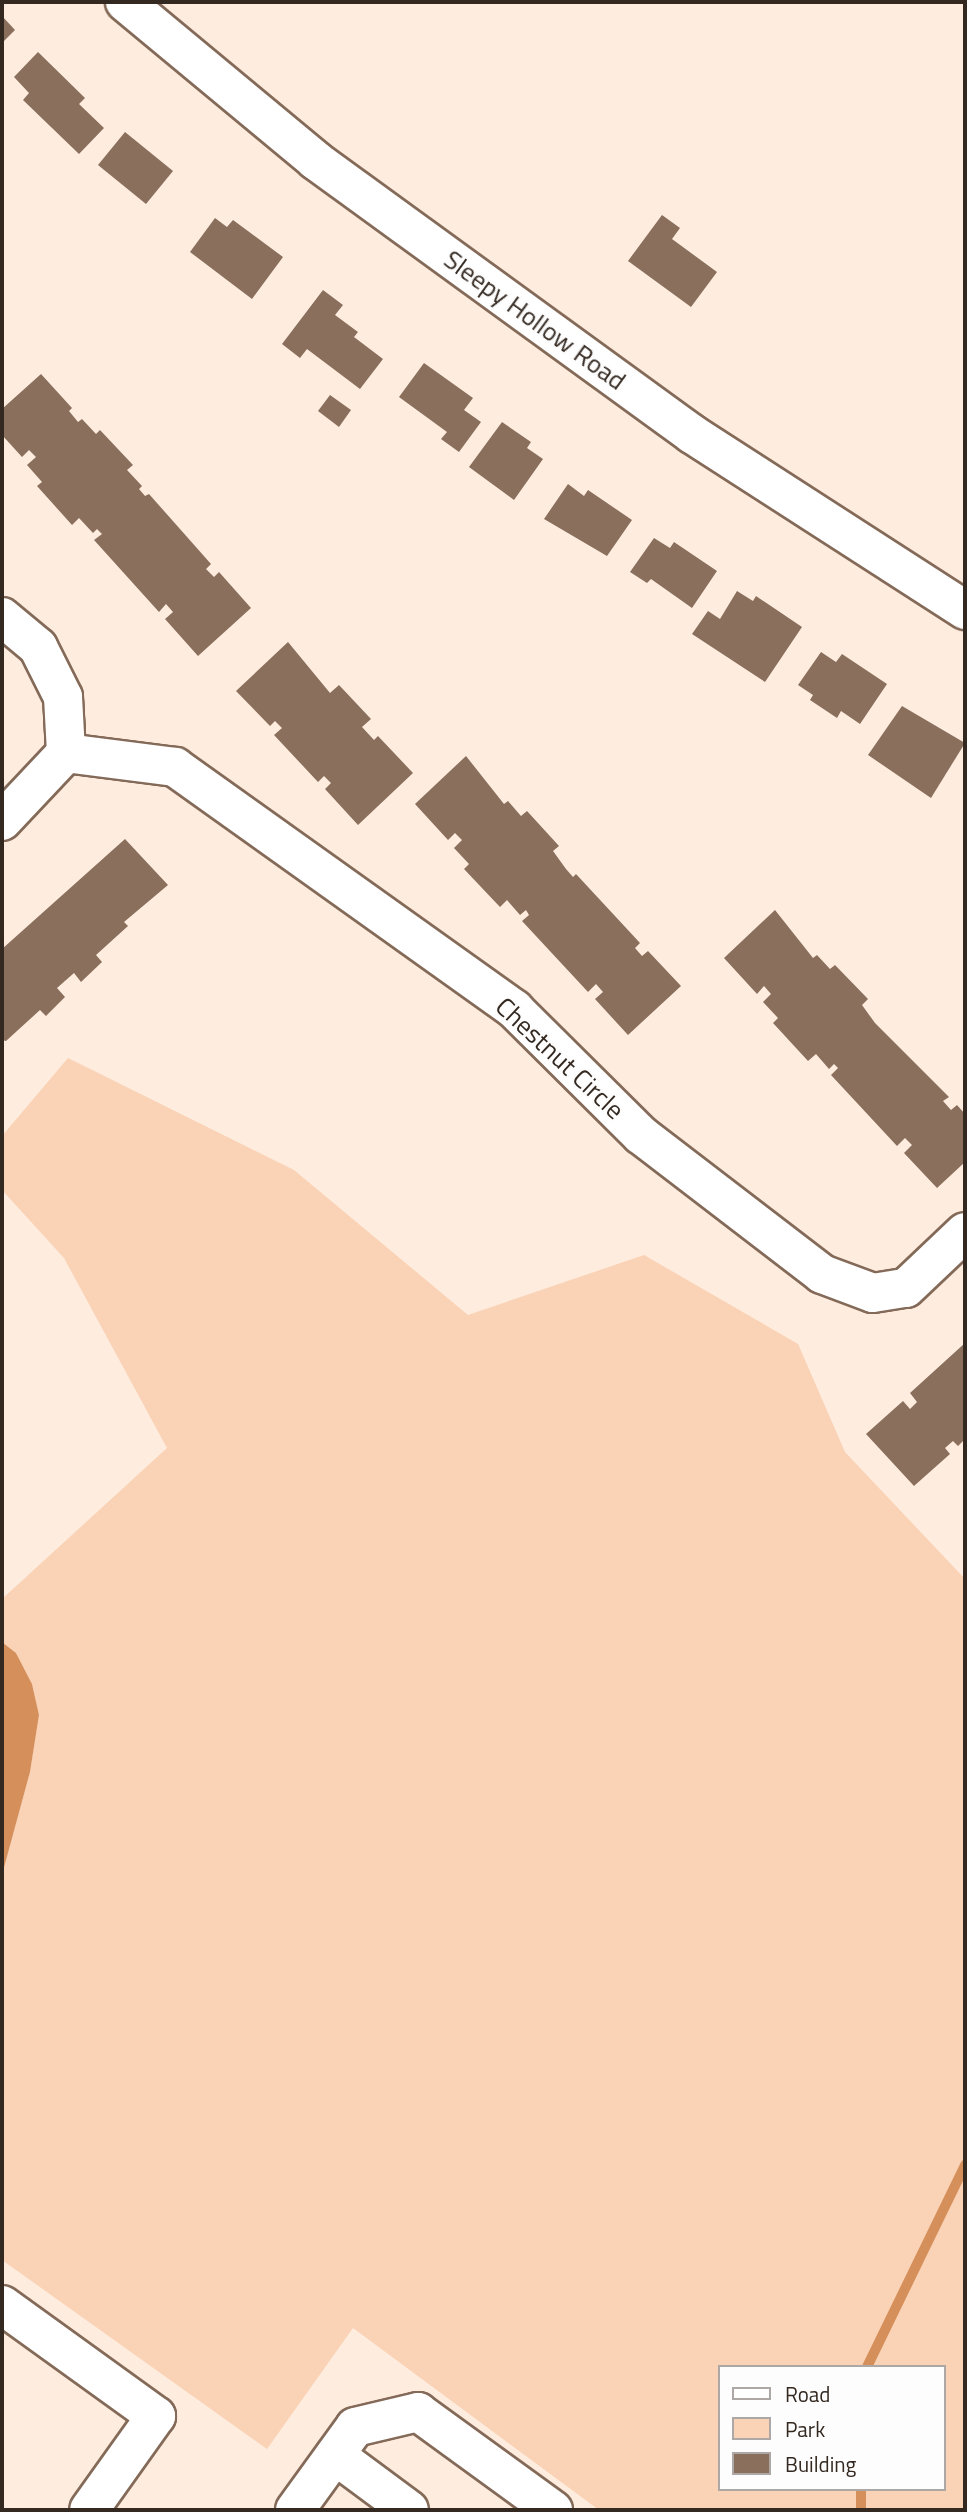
<!DOCTYPE html>
<html>
<head>
<meta charset="utf-8">
<style>
	body { margin:0 }
	#map { position:relative; width:967px; height:2512px; overflow:hidden; background:#feecdf; font-family:"Titillium Web",sans-serif }
	div>[style] { position:absolute }
	[style*='--x'] { left:calc(var(--x)*1px); top:calc(var(--y)*1px); width:calc(var(--w)*1px); rotate:calc(var(--a)*1deg) }
	.green>* { inset:0; background:#fad2b5 }
	.water>* { inset:0; background:#d58f5b }
	.stream>* { height:10px; margin:-5px; padding:0 5px; transform-origin:5px; border-radius:5px; background:#d58f5b }
	.building>* { inset:0; background:#896f5c }
	.roads { filter:drop-shadow(2px 0 #846a58) drop-shadow(-2px 0 #846a58) drop-shadow(0 2px #846a58) drop-shadow(0 -2px #846a58) }
	.minor>* { height:38px; margin:-19px; padding:0 19px; transform-origin:19px; border-radius:19px; background:#fff }
	span { translate:-50% -50%; white-space:nowrap; text-align:center; line-height:1.15; -webkit-text-stroke:5px #fdfdfd; paint-order:stroke }
	.street-label { font-size:26px; color:#342921 }
	.frame { position:absolute; inset:0; border:4px solid #342921; pointer-events:none }
	.legend { position:absolute; left:718px; top:2365px; width:228px; height:126px; box-sizing:border-box; background:#fdfdfd; border:2px solid #ada8a5; margin:0; padding:9px 12px; list-style:none; font-size:21px; color:#342921 }
	.legend li { display:flex; align-items:center; gap:14px; height:35px }
	.legend b { width:35px; border:2px solid #ada8a5 }
</style>
</head>
<body>
<div id="map">
	<div class="green">
		<div style="clip-path:polygon(evenodd,68px 1058px,294px 1170px,468px 1315px,644px 1255px,798px 1344px,845px 1452px,965px 1579px,965px 2510px,599px 2510px,353px 2328px,267px 2449px,2px 2260px,2px 1875px,30px 1772px,39px 1715px,32px 1684px,16px 1653px,2px 1642px,2px 1599px,167px 1448px,64px 1258px,2px 1190px,2px 1136px,68px 1058px,720px 2367px,944px 2367px,944px 2489px,720px 2489px,720px 2367px)"></div>
	</div>
	<div class="water">
		<div style="clip-path:polygon(2px 1642px,16px 1653px,32px 1684px,39px 1715px,30px 1772px,2px 1875px)"></div>
	</div>
	<div class="stream">
		<div style="--x:867;--y:2367;--w:225;--a:-64.1"></div>
		<div style="--x:861;--y:2510;--w:21;--a:-90"></div>
	</div>
	<div class="building">
		<div style="clip-path:polygon(2px 16px,15px 30px,2px 43px)"></div>
		<div style="clip-path:polygon(38px 52px,85px 98px,79px 104px,104px 128px,79px 154px,23px 100px,29px 93px,14px 77px)"></div>
		<div style="clip-path:polygon(125px 132px,173px 171px,146px 204px,98px 165px)"></div>
		<div style="clip-path:polygon(662px 215px,680px 228px,672px 239px,717px 272px,691px 307px,628px 261px)"></div>
		<div style="clip-path:polygon(215px 218px,227px 227px,233px 220px,283px 257px,252px 299px,190px 252px)"></div>
		<div style="clip-path:polygon(323px 290px,343px 305px,335px 315px,358px 332px,354px 337px,383px 359px,360px 389px,307px 349px,300px 358px,282px 344px)"></div>
		<div style="clip-path:polygon(424px 363px,473px 398px,464px 410px,481px 422px,459px 452px,441px 439px,447px 432px,399px 397px)"></div>
		<div style="clip-path:polygon(41px 374px,72px 408px,69px 411px,78px 422px,82px 419px,96px 434px,100px 430px,133px 465px,127px 470px,142px 486px,139px 489px,145px 496px,149px 494px,211px 564px,206px 569px,214px 577px,219px 572px,251px 608px,198px 656px,165px 619px,173px 612px,166px 604px,159px 612px,94px 540px,102px 534px,97px 529px,93px 533px,79px 518px,72px 525px,37px 486px,42px 482px,27px 465px,36px 457px,29px 450px,22px 457px,2px 435px,2px 409px)"></div>
		<div style="clip-path:polygon(330px 395px,351px 410px,339px 427px,318px 411px)"></div>
		<div style="clip-path:polygon(502px 422px,531px 442px,527px 448px,543px 459px,514px 500px,469px 467px)"></div>
		<div style="clip-path:polygon(568px 484px,584px 496px,588px 490px,632px 520px,607px 556px,544px 519px)"></div>
		<div style="clip-path:polygon(654px 538px,670px 548px,674px 542px,717px 571px,692px 608px,651px 579px,647px 583px,630px 572px)"></div>
		<div style="clip-path:polygon(737px 591px,753px 601px,756px 596px,802px 627px,765px 682px,692px 634px,708px 611px,720px 619px)"></div>
		<div style="clip-path:polygon(288px 642px,330px 693px,339px 685px,371px 719px,362px 727px,374px 740px,378px 736px,413px 773px,358px 825px,325px 789px,331px 783px,324px 776px,318px 782px,274px 735px,282px 728px,275px 721px,270px 726px,236px 691px)"></div>
		<div style="clip-path:polygon(821px 652px,836px 662px,842px 654px,887px 684px,860px 724px,841px 711px,837px 718px,810px 700px,813px 695px,798px 685px)"></div>
		<div style="clip-path:polygon(902px 706px,965px 743px,931px 798px,868px 755px)"></div>
		<div style="clip-path:polygon(466px 756px,504px 804px,508px 801px,521px 816px,527px 811px,559px 846px,553px 851px,566px 869px,573px 877px,576px 874px,640px 943px,635px 948px,642px 956px,648px 951px,681px 986px,628px 1035px,595px 999px,603px 992px,596px 984px,588px 992px,522px 921px,529px 915px,526px 910px,520px 915px,507px 900px,500px 907px,464px 869px,469px 864px,454px 848px,462px 840px,455px 833px,448px 840px,415px 804px)"></div>
		<div style="clip-path:polygon(125px 839px,168px 885px,124px 922px,128px 926px,96px 955px,102px 962px,81px 982px,74px 973px,57px 988px,65px 997px,46px 1016px,40px 1010px,6px 1041px,2px 1040px,2px 949px)"></div>
		<div style="clip-path:polygon(775px 910px,813px 958px,817px 955px,830px 969px,835px 965px,868px 999px,862px 1005px,875px 1023px,949px 1097px,943px 1101px,951px 1110px,957px 1105px,965px 1114px,965px 1162px,937px 1188px,904px 1153px,912px 1145px,905px 1138px,897px 1146px,831px 1075px,838px 1068px,834px 1064px,829px 1069px,816px 1054px,808px 1061px,773px 1023px,778px 1018px,763px 1002px,771px 994px,764px 986px,757px 994px,724px 958px)"></div>
		<div style="clip-path:polygon(965px 1343px,965px 1439px,958px 1446px,953px 1441px,945px 1448px,950px 1454px,914px 1486px,866px 1434px,903px 1401px,910px 1409px,917px 1402px,910px 1393px)"></div>
	</div>
	<div class="roads">
		<div class="minor">
			<div style="--x:125;--y:2;--w:247;--a:39.7"></div>
			<div style="--x:315;--y:160;--w:466;--a:36"></div>
			<div style="--x:692;--y:434;--w:325;--a:32.8"></div>
			<div style="--x:2;--y:617;--w:47;--a:39.8"></div>
			<div style="--x:38;--y:647;--w:56;--a:63.4"></div>
			<div style="--x:63;--y:697;--w:56;--a:86.9"></div>
			<div style="--x:2;--y:821;--w:93;--a:-46.7"></div>
			<div style="--x:66;--y:753;--w:110;--a:7.3"></div>
			<div style="--x:175;--y:767;--w:417;--a:35.5"></div>
			<div style="--x:514;--y:1009;--w:179;--a:44.8"></div>
			<div style="--x:641;--y:1135;--w:228;--a:37.5"></div>
			<div style="--x:822;--y:1274;--w:54;--a:20.4"></div>
			<div style="--x:873;--y:1293;--w:33;--a:-9"></div>
			<div style="--x:906;--y:1288;--w:81;--a:-43.5"></div>
			<div style="--x:2;--y:2305;--w:190;--a:35.8"></div>
			<div style="--x:156;--y:2416;--w:115;--a:125.5"></div>
			<div style="--x:335;--y:2455;--w:92;--a:36.6"></div>
			<div style="--x:295;--y:2510;--w:102;--a:-54.1"></div>
			<div style="--x:355;--y:2427;--w:65;--a:-13.4"></div>
			<div style="--x:418;--y:2412;--w:167;--a:36"></div>
		</div>
	</div>
	<div class="street-label">
		<span style="left:535px;top:320px;rotate:36deg">Sleepy Hollow Road</span>
		<span style="left:560px;top:1058px;rotate:43deg">Chestnut Circle</span>
	</div>
	<div class="frame"></div>
	<ul class="legend">
	<li><b style="height:9px;background:#fff"></b>Road</li>
	<li><b style="height:19px;background:#fad2b5"></b>Park</li>
	<li><b style="height:19px;background:#896f5c"></b>Building</li>
	</ul>
</div>
</body>
</html>
